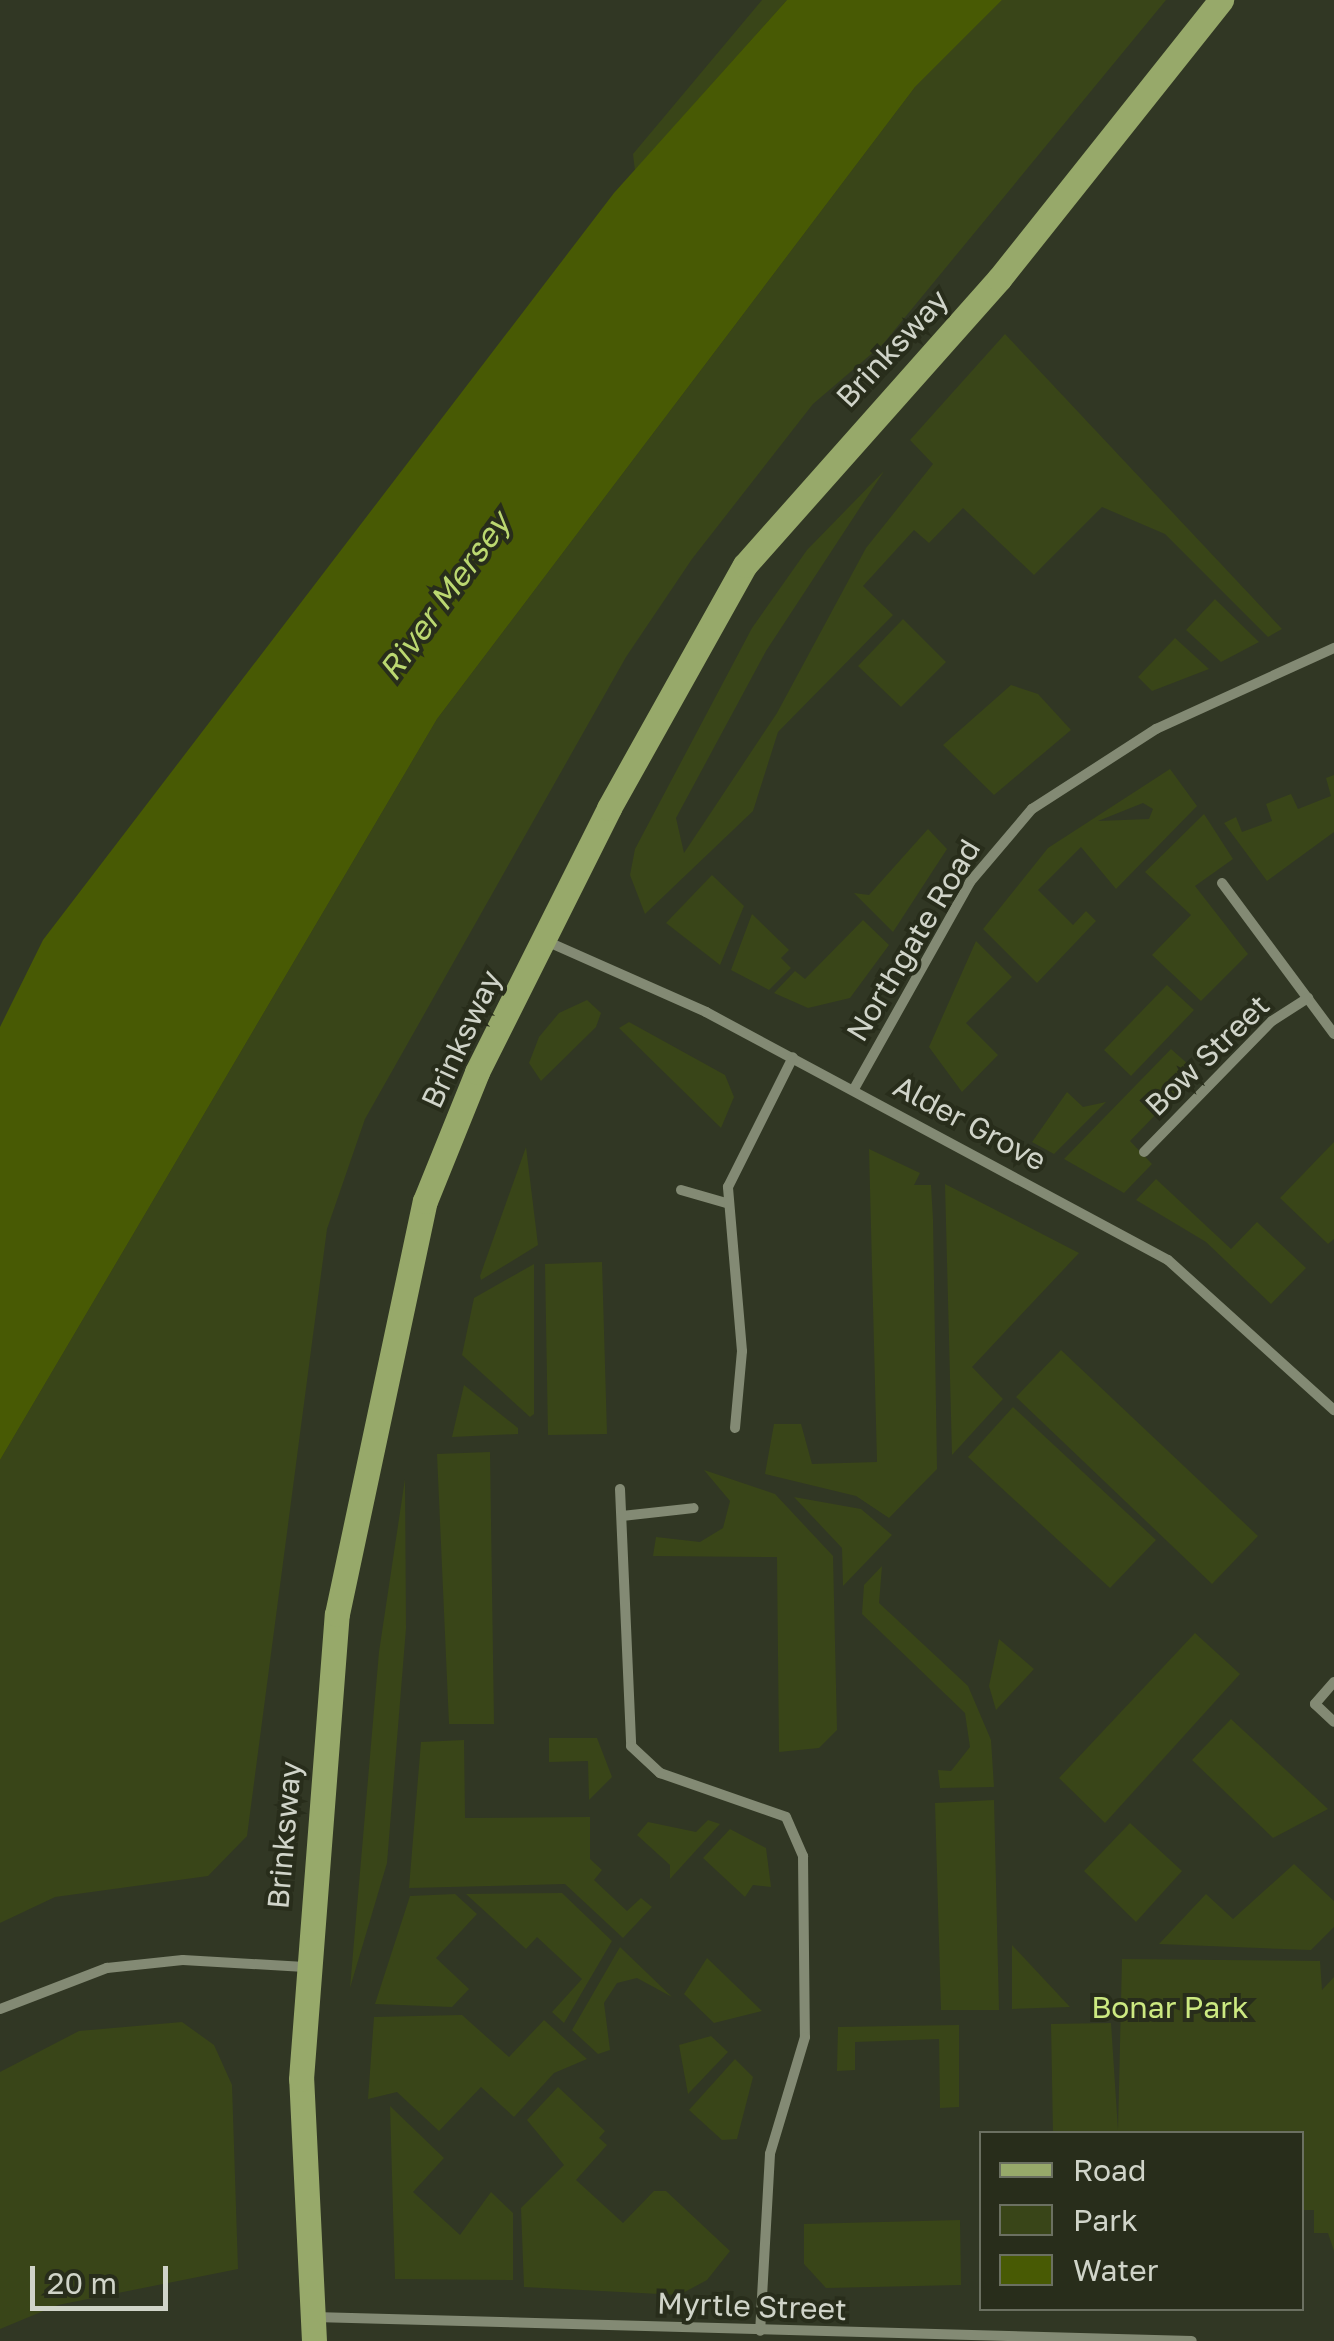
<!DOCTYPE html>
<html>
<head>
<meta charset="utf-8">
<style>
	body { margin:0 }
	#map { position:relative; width:1334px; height:2341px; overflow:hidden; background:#313724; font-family:"Golos Text",sans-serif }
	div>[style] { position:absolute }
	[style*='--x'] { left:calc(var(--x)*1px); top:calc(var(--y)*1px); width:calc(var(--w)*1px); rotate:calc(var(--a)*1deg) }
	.green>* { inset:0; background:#394518 }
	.water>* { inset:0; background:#485a04 }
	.minor>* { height:10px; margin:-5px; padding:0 5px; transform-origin:5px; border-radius:5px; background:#838a74 }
	.primary>* { height:25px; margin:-12.5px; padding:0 12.5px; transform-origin:12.5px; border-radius:12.5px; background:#97a96a }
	span { translate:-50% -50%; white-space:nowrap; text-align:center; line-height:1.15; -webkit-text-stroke:8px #282d1b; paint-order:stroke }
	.street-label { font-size:30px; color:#d0d4c9 }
	.park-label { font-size:30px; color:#cce981 }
	.water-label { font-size:32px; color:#bbd870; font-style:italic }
	.legend { position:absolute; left:979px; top:2131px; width:325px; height:180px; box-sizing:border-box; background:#282d1b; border:2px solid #6b7061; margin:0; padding:12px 18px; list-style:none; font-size:30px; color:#d0d4c9 }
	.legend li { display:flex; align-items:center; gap:20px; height:50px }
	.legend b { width:50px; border:2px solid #6b7061 }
	.scale { position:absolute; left:30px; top:2266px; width:138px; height:45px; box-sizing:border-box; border:5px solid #d0d4c9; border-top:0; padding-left:12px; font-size:30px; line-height:35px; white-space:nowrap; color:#d0d4c9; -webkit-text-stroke:8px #282d1b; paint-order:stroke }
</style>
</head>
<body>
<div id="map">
	<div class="green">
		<div style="clip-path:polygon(762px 0,787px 0,635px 171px,633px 154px)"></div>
		<div style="clip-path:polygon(1002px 0,1166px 0,883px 344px,813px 404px,692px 559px,626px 657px,365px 1119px,327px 1229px,247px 1836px,208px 1876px,55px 1897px,0 1923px,0 1460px,437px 719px,915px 87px)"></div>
		<div style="clip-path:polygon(1005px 334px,1282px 629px,1268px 637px,1165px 534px,1102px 507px,1034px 575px,963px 508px,929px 543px,914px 530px,863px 586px,893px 615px,778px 732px,753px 811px,645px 914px,630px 875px,635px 849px,752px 628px,807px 550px,884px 471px,766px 651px,676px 818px,684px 853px,777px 713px,866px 548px,933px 464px,910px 440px)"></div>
		<div style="clip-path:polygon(1215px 599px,1259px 642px,1221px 662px,1186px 630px)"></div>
		<div style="clip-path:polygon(903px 619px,946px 662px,901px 707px,858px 666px)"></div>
		<div style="clip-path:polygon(1175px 638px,1209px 669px,1152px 691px,1138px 677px)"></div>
		<div style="clip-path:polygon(1011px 685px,1038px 694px,1071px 730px,994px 795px,943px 745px)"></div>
		<div style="clip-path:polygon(evenodd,1170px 769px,1197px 806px,1116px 889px,1081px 847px,1038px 890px,1073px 925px,1086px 911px,1096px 921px,1037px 983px,983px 929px,1048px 848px,1170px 769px,1143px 803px,1153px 809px,1149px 819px,1098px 821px,1143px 803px)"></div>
		<div style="clip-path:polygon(1334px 775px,1334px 832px,1267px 881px,1224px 823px,1236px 817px,1242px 832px,1272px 821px,1266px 804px,1278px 799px,1291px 794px,1298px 809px,1331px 796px,1326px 778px)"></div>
		<div style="clip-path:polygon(1204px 814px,1233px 859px,1195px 886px,1248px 954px,1201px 1001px,1152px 955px,1191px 915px,1145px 872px)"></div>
		<div style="clip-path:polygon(928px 829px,947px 849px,893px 932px,854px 893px,869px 895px)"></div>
		<div style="clip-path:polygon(712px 875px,744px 906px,720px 965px,666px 923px)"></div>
		<div style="clip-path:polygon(752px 914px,789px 950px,781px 958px,791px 968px,769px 990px,731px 970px)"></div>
		<div style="clip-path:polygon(863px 920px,889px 945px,850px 998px,808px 1008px,774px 993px,795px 971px,805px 979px)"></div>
		<div style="clip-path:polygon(976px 941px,1012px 977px,966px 1023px,998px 1055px,962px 1092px,929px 1047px)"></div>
		<div style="clip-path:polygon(1167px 985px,1194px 1010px,1131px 1076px,1104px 1050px)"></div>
		<div style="clip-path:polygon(587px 1000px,601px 1013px,596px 1027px,541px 1081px,529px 1063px,539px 1037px,559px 1013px)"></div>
		<div style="clip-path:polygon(629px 1022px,725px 1075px,734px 1097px,721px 1128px,619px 1028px)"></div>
		<div style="clip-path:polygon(1171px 1049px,1197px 1072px,1130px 1141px,1152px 1164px,1124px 1193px,1064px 1159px)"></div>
		<div style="clip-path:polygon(1067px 1092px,1083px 1107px,1106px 1102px,1054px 1154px,1032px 1142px)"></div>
		<div style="clip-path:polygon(1334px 1142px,1334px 1239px,1328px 1244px,1280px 1198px)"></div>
		<div style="clip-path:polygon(526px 1147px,538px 1245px,481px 1280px,480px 1276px)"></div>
		<div style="clip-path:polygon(869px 1149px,920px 1173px,914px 1185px,931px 1185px,933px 1219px,937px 1469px,889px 1518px,856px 1496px,765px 1474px,774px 1424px,801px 1424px,812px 1464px,877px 1462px)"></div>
		<div style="clip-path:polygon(1156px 1179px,1231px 1249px,1257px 1222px,1306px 1268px,1271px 1304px,1206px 1242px,1136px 1200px)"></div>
		<div style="clip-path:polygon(945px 1184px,1079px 1253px,972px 1367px,1003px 1399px,952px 1455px)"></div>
		<div style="clip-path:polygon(602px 1262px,607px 1434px,548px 1435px,545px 1264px)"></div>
		<div style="clip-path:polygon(534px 1264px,534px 1414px,530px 1417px,462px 1355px,474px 1298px)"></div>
		<div style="clip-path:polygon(1061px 1350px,1258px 1536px,1212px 1584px,1016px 1397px)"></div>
		<div style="clip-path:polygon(464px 1385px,518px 1428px,518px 1434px,452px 1437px)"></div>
		<div style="clip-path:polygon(1013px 1407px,1156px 1540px,1110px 1588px,968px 1457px)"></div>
		<div style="clip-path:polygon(490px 1452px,494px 1724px,449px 1724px,437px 1454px)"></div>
		<div style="clip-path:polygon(704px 1470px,775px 1494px,833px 1556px,837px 1730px,819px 1748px,779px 1752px,777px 1557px,653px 1556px,656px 1537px,700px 1542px,723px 1528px,730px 1501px)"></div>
		<div style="clip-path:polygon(405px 1479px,406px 1628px,387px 1863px,350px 1988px,379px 1652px)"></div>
		<div style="clip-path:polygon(794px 1497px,861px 1509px,892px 1535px,843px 1586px,842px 1548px)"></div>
		<div style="clip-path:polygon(882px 1566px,879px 1603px,968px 1686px,991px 1740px,994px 1787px,940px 1788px,938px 1770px,951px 1771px,970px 1747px,965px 1713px,862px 1614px,864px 1585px)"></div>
		<div style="clip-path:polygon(1195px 1633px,1240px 1674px,1105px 1823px,1059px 1778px)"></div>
		<div style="clip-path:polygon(999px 1639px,1034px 1669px,996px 1710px,989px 1686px)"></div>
		<div style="clip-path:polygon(1231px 1719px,1328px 1809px,1273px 1838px,1192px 1760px)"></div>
		<div style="clip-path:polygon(549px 1738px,597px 1738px,612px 1777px,589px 1800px,588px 1761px,549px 1762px)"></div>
		<div style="clip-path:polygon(464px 1740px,465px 1818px,590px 1817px,590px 1859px,602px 1870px,594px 1880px,627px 1911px,641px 1898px,652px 1907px,623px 1938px,565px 1884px,409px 1888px,421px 1742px)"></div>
		<div style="clip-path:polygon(994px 1800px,999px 2010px,941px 2010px,935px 1803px)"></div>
		<div style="clip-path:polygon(708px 1820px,720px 1824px,670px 1879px,670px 1865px,637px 1835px,648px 1822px,696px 1832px)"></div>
		<div style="clip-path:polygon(1130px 1823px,1182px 1871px,1136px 1922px,1084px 1871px)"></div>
		<div style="clip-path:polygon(730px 1829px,766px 1848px,771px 1887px,753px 1885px,745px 1897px,703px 1858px)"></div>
		<div style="clip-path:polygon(1294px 1864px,1334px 1901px,1334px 1927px,1311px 1950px,1159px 1944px,1206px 1894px,1233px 1919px)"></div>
		<div style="clip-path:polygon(562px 1893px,612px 1941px,564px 2023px,552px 2012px,582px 1979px,537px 1937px,526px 1949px,466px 1894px)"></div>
		<div style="clip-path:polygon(455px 1894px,477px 1914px,436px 1958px,469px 1989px,452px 2007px,375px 2004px,410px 1896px)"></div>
		<div style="clip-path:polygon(1012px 1945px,1070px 2007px,1012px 2009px)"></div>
		<div style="clip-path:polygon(620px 1947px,672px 1997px,637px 1978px,617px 1983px,604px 2003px,610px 2050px,598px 2054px,572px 2030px)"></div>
		<div style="clip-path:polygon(707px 1958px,762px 2011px,714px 2023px,684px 1994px)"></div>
		<div style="clip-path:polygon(1122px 1959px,1320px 1961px,1322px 1990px,1334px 1977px,1334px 2251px,1328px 2233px,1314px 2233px,1314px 2210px,1302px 2210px,1302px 2134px,1053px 2133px,1051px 2024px,1111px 2023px,1118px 2130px)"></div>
		<div style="clip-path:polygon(462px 2015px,509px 2057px,544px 2020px,587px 2059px,554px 2073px,514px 2117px,481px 2087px,439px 2131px,397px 2092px,368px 2099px,374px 2017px)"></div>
		<div style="clip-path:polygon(182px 2022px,214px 2045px,232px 2085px,238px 2269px,58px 2305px,0 2329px,0 2072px,79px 2031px)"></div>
		<div style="clip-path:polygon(959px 2025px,959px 2107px,940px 2108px,939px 2039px,855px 2042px,855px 2070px,837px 2071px,838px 2027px)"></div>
		<div style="clip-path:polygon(711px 2036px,728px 2052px,688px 2094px,679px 2045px)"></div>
		<div style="clip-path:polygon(735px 2059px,753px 2077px,737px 2139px,722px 2140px,689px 2110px)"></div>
		<div style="clip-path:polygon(558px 2087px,605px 2131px,599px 2138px,607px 2145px,576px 2180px,623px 2223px,654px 2191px,666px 2191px,730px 2251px,707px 2280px,679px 2295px,524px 2287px,521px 2208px,564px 2165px,527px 2120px)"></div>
		<div style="clip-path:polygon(390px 2106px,444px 2158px,413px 2192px,460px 2235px,491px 2192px,513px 2213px,513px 2280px,395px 2279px)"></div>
		<div style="clip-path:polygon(960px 2220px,961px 2285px,826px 2288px,804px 2264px,804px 2224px)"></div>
	</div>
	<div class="water">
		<div style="clip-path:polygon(787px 0,1002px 0,915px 87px,437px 719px,0 1460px,0 1027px,43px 940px,614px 193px)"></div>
	</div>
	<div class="minor">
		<div style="--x:1222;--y:883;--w:188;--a:53.4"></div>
		<div style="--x:546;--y:941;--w:175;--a:23.9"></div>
		<div style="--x:706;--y:1012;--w:524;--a:28.23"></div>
		<div style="--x:1168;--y:1260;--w:224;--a:42.1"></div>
		<div style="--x:854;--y:1089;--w:237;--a:-60.7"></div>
		<div style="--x:970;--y:882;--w:96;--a:-49.7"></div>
		<div style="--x:1032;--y:809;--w:148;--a:-32.8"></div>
		<div style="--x:1156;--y:729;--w:196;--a:-24.5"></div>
		<div style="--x:1144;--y:1152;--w:183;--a:-45.7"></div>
		<div style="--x:1272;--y:1021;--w:43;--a:-32.6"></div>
		<div style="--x:681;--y:1190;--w:47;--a:16.1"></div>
		<div style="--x:735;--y:1428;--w:77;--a:-84.8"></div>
		<div style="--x:742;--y:1351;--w:165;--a:-94.9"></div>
		<div style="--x:728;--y:1187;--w:145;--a:-63.4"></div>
		<div style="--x:620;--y:1489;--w:257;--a:87.5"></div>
		<div style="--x:631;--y:1746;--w:40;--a:43"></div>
		<div style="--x:660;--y:1773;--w:133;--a:19.2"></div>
		<div style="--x:786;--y:1817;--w:43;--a:66.4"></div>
		<div style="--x:803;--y:1856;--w:181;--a:89.4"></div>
		<div style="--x:805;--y:2037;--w:122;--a:106.7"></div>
		<div style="--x:770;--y:2154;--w:177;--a:93.2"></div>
		<div style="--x:622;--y:1516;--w:72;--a:-6.3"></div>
		<div style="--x:1334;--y:1682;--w:29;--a:131"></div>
		<div style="--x:1315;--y:1704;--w:26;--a:43"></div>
		<div style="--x:0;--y:2009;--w:115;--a:-21"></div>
		<div style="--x:107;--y:1968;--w:76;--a:-6"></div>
		<div style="--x:183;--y:1960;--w:122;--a:3.3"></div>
		<div style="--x:314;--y:2317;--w:878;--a:1.57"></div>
	</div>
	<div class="primary">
		<div style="--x:314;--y:2341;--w:262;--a:-92.8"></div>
		<div style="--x:301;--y:2079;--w:466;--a:-85.6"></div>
		<div style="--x:337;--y:1614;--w:422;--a:-78"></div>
		<div style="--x:425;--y:1201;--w:139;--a:-68"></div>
		<div style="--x:477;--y:1072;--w:295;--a:-63.4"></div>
		<div style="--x:609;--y:808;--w:278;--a:-60.8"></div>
		<div style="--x:745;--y:565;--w:383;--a:-48.4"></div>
		<div style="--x:999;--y:279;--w:357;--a:-51.5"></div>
	</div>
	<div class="street-label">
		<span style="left:892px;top:348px;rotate:-47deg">Brinksway</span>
		<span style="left:913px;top:940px;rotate:-59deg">Northgate Road</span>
		<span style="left:461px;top:1039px;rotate:-65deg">Brinksway</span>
		<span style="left:1207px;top:1055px;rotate:-44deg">Bow Street</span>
		<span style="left:970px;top:1123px;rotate:28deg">Alder Grove</span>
		<span style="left:284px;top:1835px;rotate:-85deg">Brinksway</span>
		<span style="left:752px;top:2306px;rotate:2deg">Myrtle Street</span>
	</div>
	<div class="park-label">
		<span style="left:1170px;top:2007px">Bonar Park</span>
	</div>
	<div class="water-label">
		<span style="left:444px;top:596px;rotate:-54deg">River Mersey</span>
	</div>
	<ul class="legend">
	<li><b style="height:12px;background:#97a96a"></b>Road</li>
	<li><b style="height:28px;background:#394518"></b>Park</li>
	<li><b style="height:28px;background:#485a04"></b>Water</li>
	</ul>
	<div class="scale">20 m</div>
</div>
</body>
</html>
